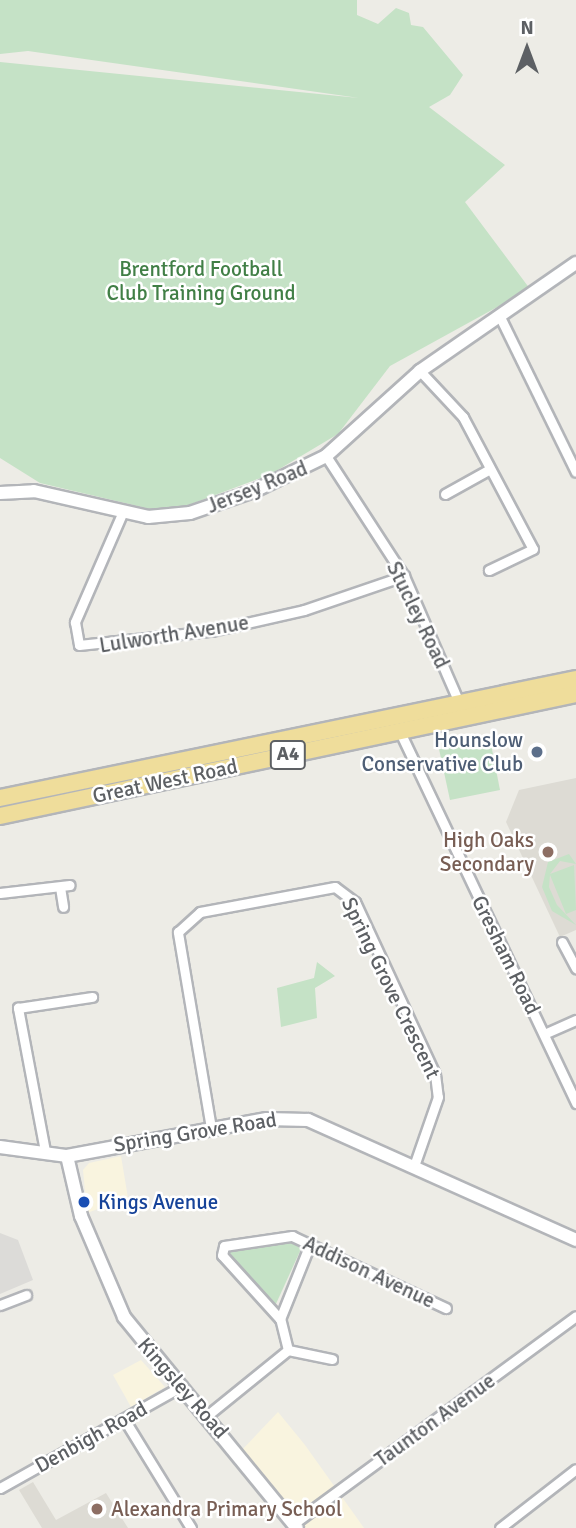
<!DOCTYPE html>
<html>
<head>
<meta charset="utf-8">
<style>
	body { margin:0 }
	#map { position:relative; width:576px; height:1528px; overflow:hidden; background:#edece6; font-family:Signika,sans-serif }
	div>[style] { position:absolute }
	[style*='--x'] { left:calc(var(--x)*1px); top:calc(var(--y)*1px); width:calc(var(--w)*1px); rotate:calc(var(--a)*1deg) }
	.commercial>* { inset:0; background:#f9f4df }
	.industrial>* { inset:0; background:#dcdbd8 }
	.education>* { inset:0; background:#dddbd4 }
	.green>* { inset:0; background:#c5e2c6 }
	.roads { filter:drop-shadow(2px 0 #b3b5b9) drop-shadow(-2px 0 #b3b5b9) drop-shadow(0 2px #b3b5b9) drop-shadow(0 -2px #b3b5b9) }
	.street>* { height:9px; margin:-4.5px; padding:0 4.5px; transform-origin:4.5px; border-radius:4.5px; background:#fff }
	.secondary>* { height:12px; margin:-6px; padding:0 6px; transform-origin:6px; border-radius:6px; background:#fff }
	.highway>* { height:16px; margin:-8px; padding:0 8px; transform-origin:8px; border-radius:8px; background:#efdd9b }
	.dots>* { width:19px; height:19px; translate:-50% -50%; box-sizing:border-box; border:4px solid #fff; border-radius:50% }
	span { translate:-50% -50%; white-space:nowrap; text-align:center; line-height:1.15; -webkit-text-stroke:5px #fff; paint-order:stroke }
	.shield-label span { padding:2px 5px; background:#fff; border:2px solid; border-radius:5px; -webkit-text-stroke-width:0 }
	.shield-label { font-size:19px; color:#5d6064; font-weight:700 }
	.park-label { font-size:21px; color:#417f46 }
	.street-label { font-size:21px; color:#5d6064 }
	.service-label { font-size:21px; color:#4e5e75 }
	.right { translate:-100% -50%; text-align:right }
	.education-label { font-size:21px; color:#785e54 }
	.left { translate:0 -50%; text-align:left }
	.transit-label { font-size:21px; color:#164399 }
	.north { position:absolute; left:492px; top:14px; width:70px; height:70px; -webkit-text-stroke:5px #fff; paint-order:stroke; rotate:0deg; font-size:19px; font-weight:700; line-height:28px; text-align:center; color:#5d6064 }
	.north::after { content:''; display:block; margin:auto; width:24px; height:32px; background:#5d6064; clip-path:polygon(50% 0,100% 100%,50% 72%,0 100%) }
</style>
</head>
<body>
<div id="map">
	<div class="commercial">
		<div style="clip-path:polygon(121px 1156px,128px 1198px,87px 1213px,83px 1170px,89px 1163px)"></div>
		<div style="clip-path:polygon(141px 1360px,165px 1387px,131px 1407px,113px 1375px)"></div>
		<div style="clip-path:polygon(278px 1412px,305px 1445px,364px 1528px,297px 1528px,241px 1451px)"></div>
	</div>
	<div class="industrial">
		<div style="clip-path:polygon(0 1233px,18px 1240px,33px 1280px,0 1294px)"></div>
	</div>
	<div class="education">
		<div style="clip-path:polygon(576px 778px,576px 930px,560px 937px,506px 822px,519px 790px)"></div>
		<div style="clip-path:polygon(33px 1482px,56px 1520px,106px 1493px,128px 1528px,42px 1528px,19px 1490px)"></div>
	</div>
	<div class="green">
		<div style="clip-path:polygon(0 0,357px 0,357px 15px,378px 24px,396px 8px,409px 13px,411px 25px,423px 27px,463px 75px,450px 95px,429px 107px,505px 165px,465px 202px,530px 289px,390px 366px,338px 434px,271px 474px,167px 513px,40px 483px,0 458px,0 62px,359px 98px,28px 51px,0 54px)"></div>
		<div style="clip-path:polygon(490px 739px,500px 790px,450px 800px,439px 749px)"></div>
		<div style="clip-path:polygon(569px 854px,576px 864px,560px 861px,550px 874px,574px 865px,576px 910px,566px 914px,550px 875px,549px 887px,557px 905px,576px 925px,552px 911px,542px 887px,548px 862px)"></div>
		<div style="clip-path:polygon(317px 962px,335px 976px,315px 988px,317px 1018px,281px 1027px,277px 988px,314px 978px)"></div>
		<div style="clip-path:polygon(291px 1241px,301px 1249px,275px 1306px,225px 1250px)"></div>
	</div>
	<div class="roads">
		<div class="street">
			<div style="--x:501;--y:319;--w:170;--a:63.9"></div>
			<div style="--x:420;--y:371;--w:63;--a:46.9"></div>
			<div style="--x:463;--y:417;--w:149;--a:62.1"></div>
			<div style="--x:533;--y:549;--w:49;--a:154.5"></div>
			<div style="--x:326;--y:456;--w:143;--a:57"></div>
			<div style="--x:404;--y:576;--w:141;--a:66.5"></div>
			<div style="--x:445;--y:494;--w:51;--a:-29.1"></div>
			<div style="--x:121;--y:516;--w:116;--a:113.5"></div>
			<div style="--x:75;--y:622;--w:23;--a:80"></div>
			<div style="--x:79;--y:645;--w:133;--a:-6.1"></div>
			<div style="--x:211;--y:631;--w:95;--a:-12.7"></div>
			<div style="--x:304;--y:610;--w:106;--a:-18.8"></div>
			<div style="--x:400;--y:732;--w:411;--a:64.6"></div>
			<div style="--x:60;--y:887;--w:20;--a:81"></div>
			<div style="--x:0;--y:893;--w:70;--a:-6.5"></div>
			<div style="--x:562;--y:942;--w:30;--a:62"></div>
			<div style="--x:544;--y:1034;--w:35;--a:-24"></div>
			<div style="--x:211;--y:1128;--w:199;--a:-99.6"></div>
			<div style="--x:178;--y:932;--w:30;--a:-42"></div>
			<div style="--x:200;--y:912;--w:137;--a:-10.5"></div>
			<div style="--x:335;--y:887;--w:25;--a:37"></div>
			<div style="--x:355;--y:902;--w:190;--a:65.1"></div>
			<div style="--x:435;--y:1074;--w:23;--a:83"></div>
			<div style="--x:438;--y:1097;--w:73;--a:109.2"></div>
			<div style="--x:45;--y:1151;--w:146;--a:-100.7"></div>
			<div style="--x:18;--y:1008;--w:75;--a:-8.5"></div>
			<div style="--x:0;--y:1305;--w:28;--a:-21"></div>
			<div style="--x:280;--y:1319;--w:86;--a:-132.2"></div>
			<div style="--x:222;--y:1255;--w:9;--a:-77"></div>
			<div style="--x:224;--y:1246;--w:69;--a:-8.4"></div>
			<div style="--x:292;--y:1236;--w:170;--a:25.1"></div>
			<div style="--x:288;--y:1350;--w:45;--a:11.6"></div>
			<div style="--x:209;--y:1414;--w:102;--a:-39"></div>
			<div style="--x:288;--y:1350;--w:32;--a:-104"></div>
			<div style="--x:280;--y:1319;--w:81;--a:-68.2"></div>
			<div style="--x:124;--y:1419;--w:128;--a:58.4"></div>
			<div style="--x:0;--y:1488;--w:209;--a:-29.3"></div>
			<div style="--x:293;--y:1524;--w:351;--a:-36.3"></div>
			<div style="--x:500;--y:1528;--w:96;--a:-37.8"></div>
		</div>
		<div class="secondary">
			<div style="--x:0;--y:493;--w:34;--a:-3"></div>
			<div style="--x:34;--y:491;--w:117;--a:12.8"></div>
			<div style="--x:148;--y:517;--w:42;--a:-5.4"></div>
			<div style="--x:190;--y:513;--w:68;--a:-19"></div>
			<div style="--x:254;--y:491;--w:80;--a:-25.9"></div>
			<div style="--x:326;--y:456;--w:127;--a:-42.1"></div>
			<div style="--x:420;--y:371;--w:190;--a:-34.7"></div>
			<div style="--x:0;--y:1147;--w:68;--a:7.7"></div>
			<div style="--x:67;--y:1156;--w:203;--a:-10.5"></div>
			<div style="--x:267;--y:1119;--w:41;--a:1.4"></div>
			<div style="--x:308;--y:1120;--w:294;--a:24.1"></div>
			<div style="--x:67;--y:1156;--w:62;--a:76.9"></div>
			<div style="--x:81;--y:1216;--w:110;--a:66.9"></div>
			<div style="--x:124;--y:1317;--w:273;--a:50.7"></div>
		</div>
		<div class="highway">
			<div style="--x:0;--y:798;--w:588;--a:-11.67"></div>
			<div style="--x:0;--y:816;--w:589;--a:-11.96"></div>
		</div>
	</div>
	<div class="dots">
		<div style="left:537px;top:752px;background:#5c6f8a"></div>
		<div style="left:548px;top:852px;background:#8d6e63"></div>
		<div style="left:84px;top:1202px;background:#1a4fb4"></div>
		<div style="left:97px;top:1509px;background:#8d6e63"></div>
	</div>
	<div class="shield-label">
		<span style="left:288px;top:755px">A4</span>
	</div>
	<div class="park-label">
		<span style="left:201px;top:281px">Brentford Football<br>Club Training Ground</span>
	</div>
	<div class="street-label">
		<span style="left:257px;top:487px;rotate:-22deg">Jersey Road</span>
		<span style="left:418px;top:615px;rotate:64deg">Stucley Road</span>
		<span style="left:174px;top:634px;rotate:-9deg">Lulworth Avenue</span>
		<span style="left:165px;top:781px;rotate:-12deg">Great West Road</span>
		<span style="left:506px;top:955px;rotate:64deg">Gresham Road</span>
		<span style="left:391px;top:988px;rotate:64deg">Spring Grove Crescent</span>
		<span style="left:195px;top:1132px;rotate:-9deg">Spring Grove Road</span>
		<span style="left:369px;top:1272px;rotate:25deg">Addison Avenue</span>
		<span style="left:183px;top:1388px;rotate:49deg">Kingsley Road</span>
		<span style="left:435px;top:1420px;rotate:-36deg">Taunton Avenue</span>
		<span style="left:91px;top:1437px;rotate:-29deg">Denbigh Road</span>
	</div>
	<div class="service-label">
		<span class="right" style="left:523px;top:752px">Hounslow<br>Conservative Club</span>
	</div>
	<div class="education-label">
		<span class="right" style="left:534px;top:852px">High Oaks<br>Secondary</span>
		<span class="left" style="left:111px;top:1509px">Alexandra Primary School</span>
	</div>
	<div class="transit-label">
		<span class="left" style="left:98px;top:1202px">Kings Avenue</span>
	</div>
	<div class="north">N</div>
</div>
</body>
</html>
